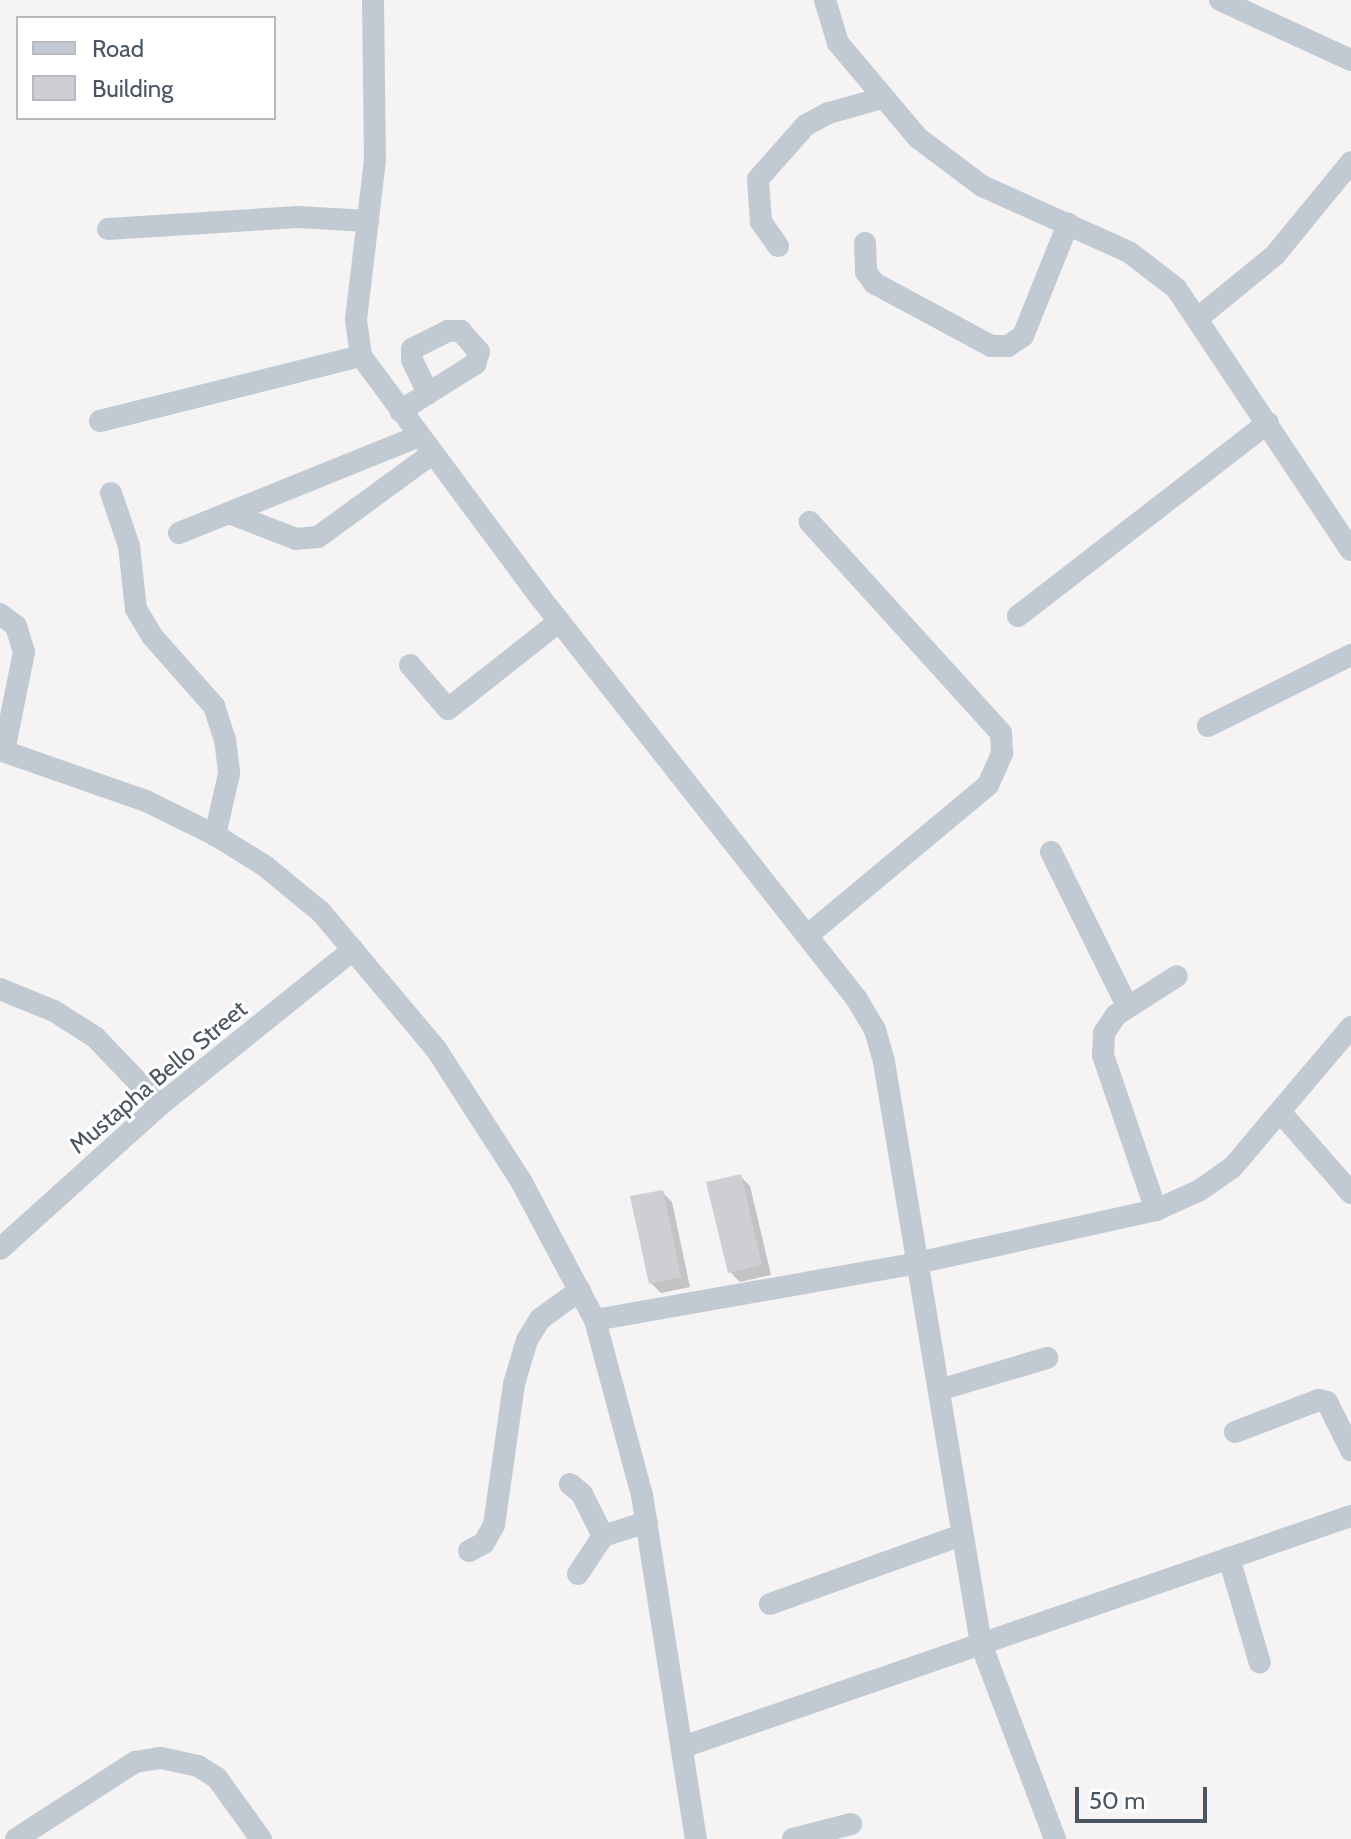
<!DOCTYPE html>
<html>
<head>
<meta charset="utf-8">
<style>
	body { margin:0 }
	#map { position:relative; width:1351px; height:1839px; overflow:hidden; background:#f5f3f3; font-family:Cabin,sans-serif }
	div>[style] { position:absolute }
	[style*='--x'] { left:calc(var(--x)*1px); top:calc(var(--y)*1px); width:calc(var(--w)*1px); rotate:calc(var(--a)*1deg) }
	.shadow>* { inset:0; background:#0003 }
	.building>* { inset:0; background:#cdcfd5 }
	.minor>* { height:22px; margin:-11px; padding:0 11px; transform-origin:11px; border-radius:11px; background:#c1cad2 }
	span { translate:-50% -50%; white-space:nowrap; text-align:center; line-height:1.15; -webkit-text-stroke:6px #fff; paint-order:stroke }
	.street-label { font-size:24px; color:#4a5661 }
	.legend { position:absolute; left:16px; top:16px; width:260px; height:104px; box-sizing:border-box; background:#fff; border:2px solid #b7bbc0; margin:0; padding:10px 14px; list-style:none; font-size:24px; color:#4a5661 }
	.legend li { display:flex; align-items:center; gap:16px; height:40px }
	.legend b { width:40px; border:2px solid #b7bbc0 }
	.scale { position:absolute; left:1075px; top:1787px; width:132px; height:36px; box-sizing:border-box; border:4px solid #4a5661; border-top:0; padding-left:10px; font-size:24px; line-height:28px; white-space:nowrap; color:#4a5661; -webkit-text-stroke:6px #fff; paint-order:stroke }
</style>
</head>
<body>
<div id="map">
	<div class="shadow">
		<div style="clip-path:polygon(740px 1176px,750px 1186px,771px 1275px,740px 1282px,730px 1272px)"></div>
		<div style="clip-path:polygon(662px 1192px,672px 1202px,690px 1287px,661px 1293px,651px 1283px)"></div>
	</div>
	<div class="building">
		<div style="clip-path:polygon(741px 1174px,762px 1265px,728px 1273px,706px 1182px)"></div>
		<div style="clip-path:polygon(663px 1190px,681px 1277px,649px 1284px,630px 1196px)"></div>
	</div>
	<div class="minor">
		<div style="--x:373;--y:0;--w:160;--a:89.3"></div>
		<div style="--x:375;--y:160;--w:161;--a:96.8"></div>
		<div style="--x:356;--y:320;--w:36;--a:82"></div>
		<div style="--x:361;--y:356;--w:300;--a:53.4"></div>
		<div style="--x:540;--y:597;--w:511;--a:51.76"></div>
		<div style="--x:856;--y:998;--w:37;--a:59"></div>
		<div style="--x:875;--y:1030;--w:33;--a:74"></div>
		<div style="--x:884;--y:1062;--w:590;--a:80.54"></div>
		<div style="--x:981;--y:1644;--w:209;--a:69.2"></div>
		<div style="--x:825;--y:0;--w:45;--a:73.2"></div>
		<div style="--x:838;--y:43;--w:124;--a:49.9"></div>
		<div style="--x:918;--y:138;--w:80;--a:36.9"></div>
		<div style="--x:982;--y:186;--w:161;--a:24.2"></div>
		<div style="--x:1129;--y:252;--w:59;--a:37.5"></div>
		<div style="--x:1176;--y:288;--w:315;--a:56.3"></div>
		<div style="--x:1220;--y:0;--w:144;--a:24.6"></div>
		<div style="--x:108;--y:229;--w:190;--a:-3.6"></div>
		<div style="--x:298;--y:217;--w:70;--a:3.3"></div>
		<div style="--x:865;--y:243;--w:29;--a:88"></div>
		<div style="--x:866;--y:272;--w:14;--a:54"></div>
		<div style="--x:874;--y:283;--w:133;--a:28.3"></div>
		<div style="--x:991;--y:346;--w:17;--a:0"></div>
		<div style="--x:1008;--y:346;--w:18;--a:-34"></div>
		<div style="--x:1023;--y:336;--w:121;--a:-68.1"></div>
		<div style="--x:778;--y:246;--w:29;--a:-125"></div>
		<div style="--x:761;--y:222;--w:43;--a:-94"></div>
		<div style="--x:758;--y:179;--w:72;--a:-48.4"></div>
		<div style="--x:806;--y:125;--w:26;--a:-28"></div>
		<div style="--x:829;--y:113;--w:55;--a:-15.8"></div>
		<div style="--x:1198;--y:318;--w:99;--a:-39.3"></div>
		<div style="--x:1275;--y:255;--w:120;--a:-50.7"></div>
		<div style="--x:400;--y:411;--w:89;--a:-32.1"></div>
		<div style="--x:475;--y:364;--w:13;--a:-72"></div>
		<div style="--x:479;--y:352;--w:28;--a:-131"></div>
		<div style="--x:461;--y:331;--w:13;--a:180"></div>
		<div style="--x:448;--y:331;--w:40;--a:153.4"></div>
		<div style="--x:412;--y:349;--w:11;--a:90"></div>
		<div style="--x:412;--y:360;--w:37;--a:64"></div>
		<div style="--x:100;--y:421;--w:269;--a:-14"></div>
		<div style="--x:111;--y:493;--w:56;--a:71.2"></div>
		<div style="--x:129;--y:546;--w:63;--a:83.7"></div>
		<div style="--x:136;--y:609;--w:31;--a:59"></div>
		<div style="--x:152;--y:636;--w:94;--a:48.5"></div>
		<div style="--x:214;--y:706;--w:35;--a:72"></div>
		<div style="--x:225;--y:739;--w:35;--a:83"></div>
		<div style="--x:229;--y:774;--w:63;--a:102.9"></div>
		<div style="--x:229;--y:513;--w:72;--a:21.2"></div>
		<div style="--x:296;--y:539;--w:22;--a:-5"></div>
		<div style="--x:318;--y:537;--w:141;--a:-36.1"></div>
		<div style="--x:179;--y:533;--w:259;--a:-22"></div>
		<div style="--x:0;--y:614;--w:20;--a:37"></div>
		<div style="--x:16;--y:626;--w:27;--a:73"></div>
		<div style="--x:24;--y:652;--w:101;--a:101.4"></div>
		<div style="--x:1018;--y:616;--w:316;--a:-37.7"></div>
		<div style="--x:410;--y:665;--w:58;--a:49.2"></div>
		<div style="--x:448;--y:709;--w:142;--a:-38.2"></div>
		<div style="--x:1208;--y:726;--w:160;--a:-26.4"></div>
		<div style="--x:0;--y:750;--w:155;--a:19.3"></div>
		<div style="--x:146;--y:801;--w:77;--a:26.2"></div>
		<div style="--x:215;--y:835;--w:59;--a:31.8"></div>
		<div style="--x:265;--y:866;--w:72;--a:39.4"></div>
		<div style="--x:321;--y:912;--w:179;--a:50"></div>
		<div style="--x:436;--y:1049;--w:157;--a:57.2"></div>
		<div style="--x:521;--y:1181;--w:157;--a:62"></div>
		<div style="--x:595;--y:1320;--w:181;--a:75"></div>
		<div style="--x:642;--y:1495;--w:348;--a:81.1"></div>
		<div style="--x:1051;--y:852;--w:172;--a:63.7"></div>
		<div style="--x:808;--y:935;--w:234;--a:-39.8"></div>
		<div style="--x:988;--y:785;--w:35;--a:-66"></div>
		<div style="--x:1002;--y:753;--w:20;--a:-93"></div>
		<div style="--x:1001;--y:733;--w:285;--a:-132.2"></div>
		<div style="--x:0;--y:989;--w:58;--a:22.2"></div>
		<div style="--x:54;--y:1011;--w:49;--a:32.4"></div>
		<div style="--x:95;--y:1037;--w:94;--a:46.3"></div>
		<div style="--x:1282;--y:1114;--w:105;--a:48.9"></div>
		<div style="--x:1156;--y:1210;--w:164;--a:-108.9"></div>
		<div style="--x:1103;--y:1055;--w:22;--a:-87"></div>
		<div style="--x:1104;--y:1033;--w:22;--a:-56"></div>
		<div style="--x:1116;--y:1015;--w:72;--a:-32.6"></div>
		<div style="--x:0;--y:1249;--w:215;--a:-42"></div>
		<div style="--x:160;--y:1105;--w:248;--a:-38.8"></div>
		<div style="--x:595;--y:1320;--w:327;--a:-10"></div>
		<div style="--x:917;--y:1263;--w:245;--a:-12.5"></div>
		<div style="--x:1156;--y:1210;--w:48;--a:-24.4"></div>
		<div style="--x:1200;--y:1190;--w:39;--a:-35"></div>
		<div style="--x:1232;--y:1168;--w:185;--a:-49.8"></div>
		<div style="--x:939;--y:1390;--w:113;--a:-16.5"></div>
		<div style="--x:1235;--y:1432;--w:90;--a:-20.9"></div>
		<div style="--x:1319;--y:1400;--w:8;--a:14"></div>
		<div style="--x:1327;--y:1402;--w:54;--a:63.4"></div>
		<div style="--x:570;--y:1484;--w:16;--a:40"></div>
		<div style="--x:582;--y:1494;--w:47;--a:63.4"></div>
		<div style="--x:469;--y:1551;--w:17;--a:-28"></div>
		<div style="--x:484;--y:1543;--w:21;--a:-61"></div>
		<div style="--x:494;--y:1525;--w:142;--a:-81.9"></div>
		<div style="--x:514;--y:1384;--w:46;--a:-73.5"></div>
		<div style="--x:527;--y:1340;--w:25;--a:-58"></div>
		<div style="--x:540;--y:1319;--w:49;--a:-35.9"></div>
		<div style="--x:1229;--y:1558;--w:109;--a:73.6"></div>
		<div style="--x:578;--y:1574;--w:45;--a:-56.7"></div>
		<div style="--x:603;--y:1536;--w:46;--a:-17.7"></div>
		<div style="--x:770;--y:1604;--w:204;--a:-19.8"></div>
		<div style="--x:683;--y:1747;--w:707;--a:-19.08"></div>
		<div style="--x:16;--y:1839;--w:142;--a:-32.9"></div>
		<div style="--x:135;--y:1762;--w:26;--a:-9"></div>
		<div style="--x:161;--y:1758;--w:38;--a:12"></div>
		<div style="--x:198;--y:1766;--w:22;--a:32"></div>
		<div style="--x:217;--y:1778;--w:75;--a:54.2"></div>
		<div style="--x:793;--y:1839;--w:60;--a:-14.5"></div>
	</div>
	<div class="street-label">
		<span style="left:158px;top:1077px;rotate:-40deg">Mustapha Bello Street</span>
	</div>
	<ul class="legend">
	<li><b style="height:10px;background:#c1cad2"></b>Road</li>
	<li><b style="height:22px;background:#cdcfd5"></b>Building</li>
	</ul>
	<div class="scale">50 m</div>
</div>
</body>
</html>
